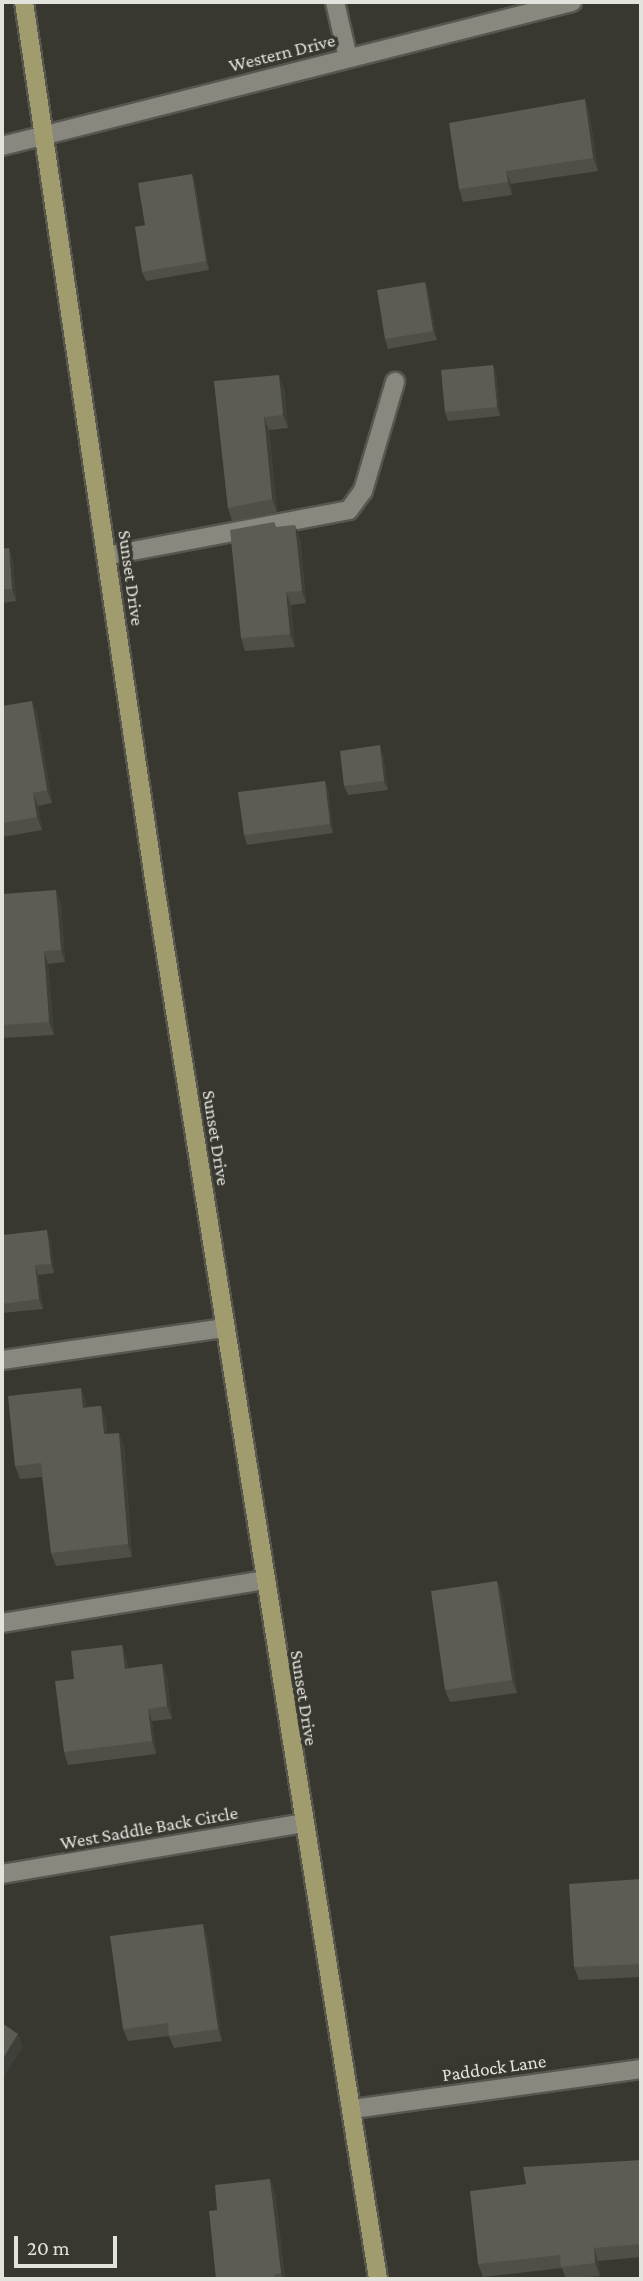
<!DOCTYPE html>
<html>
<head>
<meta charset="utf-8">
<style>
	body { margin:0 }
	#map { position:relative; width:643px; height:2281px; overflow:hidden; background:#383730; font-family:"Crimson Pro",serif }
	div>[style] { position:absolute }
	[style*='--x'] { left:calc(var(--x)*1px); top:calc(var(--y)*1px); width:calc(var(--w)*1px); rotate:calc(var(--a)*1deg) }
	.roads { filter:drop-shadow(2px 0 #57564f) drop-shadow(-2px 0 #57564f) drop-shadow(0 2px #57564f) drop-shadow(0 -2px #57564f) }
	.minor>* { height:18px; margin:-9px; padding:0 9px; transform-origin:9px; border-radius:9px; background:#88887f }
	.major>* { height:18px; margin:-9px; padding:0 9px; transform-origin:9px; border-radius:9px; background:#a19c6e }
	.wall>* { inset:0; background:#4f4f48 }
	.shaded-wall>* { inset:0; background:#40403b }
	.building>* { inset:0; background:#5c5c54 }
	span { translate:-50% -50%; white-space:nowrap; text-align:center; line-height:1.15; -webkit-text-stroke:7px #383730; paint-order:stroke }
	.street-label { font-size:19px; color:#e3e3de }
	.frame { position:absolute; inset:0; border:4px solid #e3e3de; pointer-events:none }
	.scale { position:absolute; left:14px; top:2236px; width:103px; height:32px; box-sizing:border-box; border:4px solid #e3e3de; border-top:0; padding-left:9px; font-size:21px; line-height:24px; white-space:nowrap; color:#e3e3de; -webkit-text-stroke:5px #383730; paint-order:stroke }
</style>
</head>
<body>
<div id="map">
	<div class="roads">
		<div class="minor">
			<div style="--x:335;--y:2;--w:57;--a:76.9"></div>
			<div style="--x:2;--y:146;--w:588;--a:-14.18"></div>
			<div style="--x:106;--y:556;--w:247;--a:-10.7"></div>
			<div style="--x:349;--y:510;--w:24;--a:-54"></div>
			<div style="--x:363;--y:491;--w:114;--a:-73.6"></div>
			<div style="--x:2;--y:1360;--w:225;--a:-8.2"></div>
			<div style="--x:2;--y:1623;--w:266;--a:-9.3"></div>
			<div style="--x:2;--y:1874;--w:304;--a:-9.6"></div>
			<div style="--x:353;--y:2109;--w:291;--a:-7.9"></div>
		</div>
		<div class="major">
			<div style="--x:24;--y:2;--w:894;--a:81.57"></div>
			<div style="--x:155;--y:886;--w:1411;--a:80.9"></div>
		</div>
	</div>
	<div class="wall">
		<div style="clip-path:polygon(589px 111px,598px 171px,511px 184px,512px 195px,463px 202px,459px 189px)"></div>
		<div style="clip-path:polygon(192px 174px,195px 183px,209px 270px,146px 281px,142px 272px,145px 225px)"></div>
		<div style="clip-path:polygon(425px 282px,428px 291px,437px 340px,388px 349px,385px 339px)"></div>
		<div style="clip-path:polygon(493px 365px,496px 374px,500px 416px,448px 421px,445px 412px)"></div>
		<div style="clip-path:polygon(214px 381px,284px 388px,288px 428px,269px 430px,277px 512px,232px 521px,228px 508px)"></div>
		<div style="clip-path:polygon(274px 522px,276px 527px,300px 538px,306px 603px,291px 605px,295px 647px,245px 651px,241px 638px)"></div>
		<div style="clip-path:polygon(9px 548px,13px 561px,16px 601px,2px 603px,2px 549px)"></div>
		<div style="clip-path:polygon(2px 706px,37px 713px,52px 803px,38px 806px,42px 830px,2px 837px)"></div>
		<div style="clip-path:polygon(383px 754px,388px 790px,348px 795px,344px 786px)"></div>
		<div style="clip-path:polygon(325px 781px,328px 790px,333px 833px,247px 845px,244px 835px)"></div>
		<div style="clip-path:polygon(2px 894px,61px 903px,65px 962px,48px 964px,54px 1035px,2px 1038px)"></div>
		<div style="clip-path:polygon(2px 1235px,50px 1239px,54px 1273px,38px 1275px,43px 1309px,2px 1313px)"></div>
		<div style="clip-path:polygon(86px 1401px,86px 1407px,101px 1406px,106px 1419px,107px 1434px,124px 1445px,132px 1557px,56px 1566px,51px 1553px,42px 1477px,20px 1479px,15px 1466px)"></div>
		<div style="clip-path:polygon(497px 1581px,502px 1594px,517px 1693px,450px 1702px,445px 1690px)"></div>
		<div style="clip-path:polygon(122px 1645px,126px 1658px,128px 1668px,162px 1664px,167px 1677px,172px 1719px,152px 1721px,156px 1754px,68px 1765px,64px 1752px,74px 1679px)"></div>
		<div style="clip-path:polygon(641px 1879px,641px 1977px,579px 1980px,574px 1967px)"></div>
		<div style="clip-path:polygon(207px 1936px,222px 2041px,174px 2048px,169px 2036px,128px 2041px,123px 2029px)"></div>
		<div style="clip-path:polygon(641px 2160px,641px 2257px,598px 2261px,600px 2276px,566px 2279px,562px 2268px,483px 2277px,478px 2264px,526px 2184px)"></div>
		<div style="clip-path:polygon(275px 2192px,285px 2279px,216px 2279px,217px 2210px)"></div>
	</div>
	<div class="shaded-wall">
		<div style="clip-path:polygon(585px 99px,589px 111px,598px 171px,593px 158px)"></div>
		<div style="clip-path:polygon(506px 171px,511px 184px,512px 195px,508px 182px)"></div>
		<div style="clip-path:polygon(192px 174px,195px 183px,209px 270px,206px 261px)"></div>
		<div style="clip-path:polygon(425px 282px,428px 291px,437px 340px,433px 331px)"></div>
		<div style="clip-path:polygon(493px 365px,496px 374px,500px 416px,497px 407px)"></div>
		<div style="clip-path:polygon(279px 375px,284px 388px,288px 428px,283px 415px)"></div>
		<div style="clip-path:polygon(264px 417px,269px 430px,277px 512px,272px 499px)"></div>
		<div style="clip-path:polygon(295px 525px,300px 538px,306px 603px,302px 591px)"></div>
		<div style="clip-path:polygon(9px 548px,13px 561px,16px 601px,12px 589px)"></div>
		<div style="clip-path:polygon(286px 592px,291px 605px,295px 647px,290px 634px)"></div>
		<div style="clip-path:polygon(32px 701px,37px 713px,52px 803px,47px 790px)"></div>
		<div style="clip-path:polygon(380px 745px,383px 754px,388px 790px,384px 781px)"></div>
		<div style="clip-path:polygon(325px 781px,328px 790px,333px 833px,330px 824px)"></div>
		<div style="clip-path:polygon(33px 793px,38px 806px,42px 830px,37px 817px)"></div>
		<div style="clip-path:polygon(56px 890px,61px 903px,65px 962px,61px 950px)"></div>
		<div style="clip-path:polygon(44px 951px,48px 964px,54px 1035px,49px 1022px)"></div>
		<div style="clip-path:polygon(47px 1230px,50px 1239px,54px 1273px,51px 1264px)"></div>
		<div style="clip-path:polygon(35px 1265px,38px 1275px,43px 1309px,39px 1299px)"></div>
		<div style="clip-path:polygon(81px 1388px,86px 1401px,88px 1420px,83px 1408px)"></div>
		<div style="clip-path:polygon(101px 1406px,106px 1419px,108px 1447px,104px 1434px)"></div>
		<div style="clip-path:polygon(119px 1433px,124px 1445px,132px 1557px,128px 1544px)"></div>
		<div style="clip-path:polygon(497px 1581px,502px 1594px,517px 1693px,512px 1680px)"></div>
		<div style="clip-path:polygon(122px 1645px,126px 1658px,129px 1681px,125px 1669px)"></div>
		<div style="clip-path:polygon(162px 1664px,167px 1677px,172px 1719px,167px 1706px)"></div>
		<div style="clip-path:polygon(148px 1709px,152px 1721px,156px 1754px,152px 1741px)"></div>
		<div style="clip-path:polygon(203px 1924px,207px 1936px,222px 2041px,218px 2029px)"></div>
		<div style="clip-path:polygon(18px 2034px,23px 2047px,2px 2079px,2px 2060px)"></div>
		<div style="clip-path:polygon(270px 2179px,275px 2192px,285px 2279px,283px 2279px,281px 2273px)"></div>
		<div style="clip-path:polygon(594px 2248px,598px 2261px,600px 2276px,595px 2263px)"></div>
	</div>
	<div class="building">
		<div style="clip-path:polygon(585px 99px,593px 158px,506px 171px,508px 182px,459px 189px,449px 123px)"></div>
		<div style="clip-path:polygon(192px 174px,206px 261px,142px 272px,135px 227px,145px 225px,138px 183px)"></div>
		<div style="clip-path:polygon(425px 282px,433px 331px,385px 339px,377px 290px)"></div>
		<div style="clip-path:polygon(493px 365px,497px 407px,445px 412px,441px 370px)"></div>
		<div style="clip-path:polygon(279px 375px,283px 415px,264px 417px,272px 499px,228px 508px,214px 381px)"></div>
		<div style="clip-path:polygon(274px 522px,275px 527px,295px 525px,302px 591px,286px 592px,290px 634px,241px 638px,230px 530px)"></div>
		<div style="clip-path:polygon(9px 548px,12px 589px,2px 589px,2px 549px)"></div>
		<div style="clip-path:polygon(32px 701px,47px 790px,33px 793px,37px 817px,2px 823px,2px 706px)"></div>
		<div style="clip-path:polygon(380px 745px,384px 781px,344px 786px,340px 751px)"></div>
		<div style="clip-path:polygon(325px 781px,330px 824px,244px 835px,238px 792px)"></div>
		<div style="clip-path:polygon(56px 890px,61px 950px,44px 951px,49px 1022px,2px 1025px,2px 894px)"></div>
		<div style="clip-path:polygon(47px 1230px,51px 1264px,35px 1265px,39px 1299px,2px 1304px,2px 1235px)"></div>
		<div style="clip-path:polygon(81px 1388px,83px 1408px,101px 1406px,104px 1434px,119px 1433px,128px 1544px,51px 1553px,41px 1463px,15px 1466px,8px 1396px)"></div>
		<div style="clip-path:polygon(497px 1581px,512px 1680px,445px 1690px,431px 1591px)"></div>
		<div style="clip-path:polygon(122px 1645px,125px 1669px,162px 1664px,167px 1706px,148px 1709px,152px 1741px,64px 1752px,55px 1681px,74px 1679px,71px 1651px)"></div>
		<div style="clip-path:polygon(641px 1879px,641px 1964px,574px 1967px,569px 1884px)"></div>
		<div style="clip-path:polygon(203px 1924px,218px 2029px,169px 2036px,168px 2023px,123px 2029px,110px 1936px)"></div>
		<div style="clip-path:polygon(2px 2023px,18px 2034px,2px 2060px)"></div>
		<div style="clip-path:polygon(641px 2160px,641px 2244px,594px 2248px,595px 2263px,561px 2267px,560px 2255px,478px 2264px,470px 2191px,526px 2184px,523px 2167px)"></div>
		<div style="clip-path:polygon(270px 2179px,281px 2273px,274px 2274px,275px 2279px,216px 2279px,209px 2211px,217px 2210px,215px 2185px)"></div>
	</div>
	<div class="street-label">
		<span style="left:282px;top:53px;rotate:-14deg">Western Drive</span>
		<span style="left:131px;top:578px;rotate:82deg">Sunset Drive</span>
		<span style="left:216px;top:1138px;rotate:81deg">Sunset Drive</span>
		<span style="left:304px;top:1698px;rotate:81deg">Sunset Drive</span>
		<span style="left:149px;top:1828px;rotate:-10deg">West Saddle Back Circle</span>
		<span style="left:494px;top:2068px;rotate:-8deg">Paddock Lane</span>
	</div>
	<div class="frame"></div>
	<div class="scale">20 m</div>
</div>
</body>
</html>
